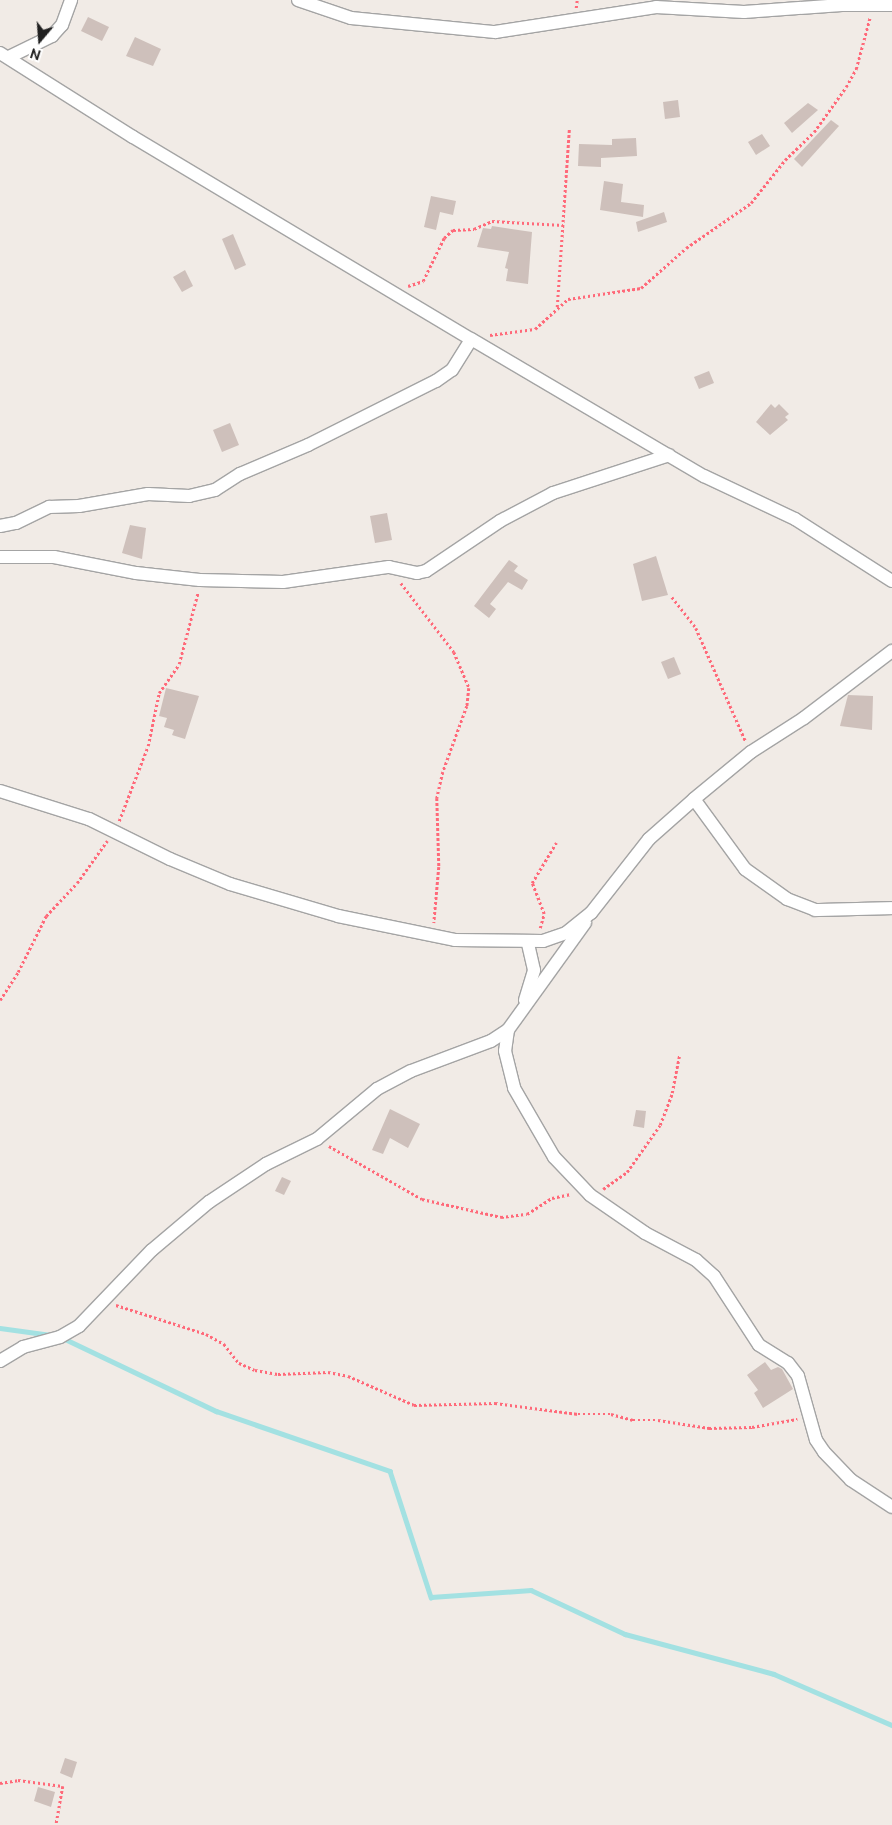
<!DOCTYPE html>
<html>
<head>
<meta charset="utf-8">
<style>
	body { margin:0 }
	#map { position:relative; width:892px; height:1825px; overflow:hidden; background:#f1ebe6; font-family:Ubuntu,sans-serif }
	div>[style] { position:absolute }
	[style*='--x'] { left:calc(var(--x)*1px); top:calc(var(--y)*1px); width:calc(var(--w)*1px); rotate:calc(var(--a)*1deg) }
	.stream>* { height:4.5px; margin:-2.25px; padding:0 2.25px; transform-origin:2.25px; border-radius:2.25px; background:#a3e1e2 }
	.building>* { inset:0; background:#cec0bb }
	.path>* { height:2.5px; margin-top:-1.25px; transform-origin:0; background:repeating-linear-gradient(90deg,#ff6979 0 2.5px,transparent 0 5px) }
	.roads { filter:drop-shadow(1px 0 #a4a4a4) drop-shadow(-1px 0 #a4a4a4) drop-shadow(0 1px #a4a4a4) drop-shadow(0 -1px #a4a4a4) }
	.street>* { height:12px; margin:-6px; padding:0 6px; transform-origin:6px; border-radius:6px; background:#fff }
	span { translate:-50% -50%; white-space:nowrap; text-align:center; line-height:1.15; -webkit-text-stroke:4.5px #fff; paint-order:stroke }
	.north { position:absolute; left:15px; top:15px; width:50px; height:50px; -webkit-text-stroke:4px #fff; paint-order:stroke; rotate:198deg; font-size:14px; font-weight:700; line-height:20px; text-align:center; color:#202020 }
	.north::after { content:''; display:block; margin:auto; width:18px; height:22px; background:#202020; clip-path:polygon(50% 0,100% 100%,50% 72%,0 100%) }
</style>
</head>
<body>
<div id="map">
	<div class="stream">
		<div style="--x:0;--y:1328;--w:51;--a:7.8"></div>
		<div style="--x:63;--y:1338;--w:170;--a:25.5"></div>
		<div style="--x:216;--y:1411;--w:184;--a:19"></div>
		<div style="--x:390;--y:1471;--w:133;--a:72"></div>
		<div style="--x:431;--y:1597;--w:100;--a:-4"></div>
		<div style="--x:531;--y:1590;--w:104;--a:25.1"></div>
		<div style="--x:625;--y:1634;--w:154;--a:15"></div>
		<div style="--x:774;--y:1674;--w:129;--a:23.4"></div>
	</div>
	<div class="building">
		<div style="clip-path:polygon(88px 17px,109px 27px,102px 41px,81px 31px)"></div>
		<div style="clip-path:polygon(135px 37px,161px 49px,153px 66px,126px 56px)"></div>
		<div style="clip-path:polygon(678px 100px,680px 117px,665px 119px,663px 102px)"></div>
		<div style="clip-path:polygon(808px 103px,818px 110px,792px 133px,784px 123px)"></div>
		<div style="clip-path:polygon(831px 120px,839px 126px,802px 167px,794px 159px)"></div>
		<div style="clip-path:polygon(762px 134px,770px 146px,756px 155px,748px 142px)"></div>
		<div style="clip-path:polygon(636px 138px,637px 156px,601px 158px,601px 167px,578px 166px,579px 144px,612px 145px,612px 139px)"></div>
		<div style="clip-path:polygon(604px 181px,623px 184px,621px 202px,644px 205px,643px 217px,600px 210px)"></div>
		<div style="clip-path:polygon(431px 196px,456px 201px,453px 215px,440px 212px,436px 230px,424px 227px)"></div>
		<div style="clip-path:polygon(664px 212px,667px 222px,638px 232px,636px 222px)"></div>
		<div style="clip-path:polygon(492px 226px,532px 232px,528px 284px,506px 281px,508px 269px,505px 268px,509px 252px,477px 247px,483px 228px,491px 229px)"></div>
		<div style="clip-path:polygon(233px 234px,246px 265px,235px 270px,222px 239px)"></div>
		<div style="clip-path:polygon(185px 270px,193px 286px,182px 292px,173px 277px)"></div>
		<div style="clip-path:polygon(709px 371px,714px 383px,699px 389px,694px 377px)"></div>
		<div style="clip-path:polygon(771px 404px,775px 408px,779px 404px,789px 414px,785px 417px,788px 420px,770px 435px,756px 422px)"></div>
		<div style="clip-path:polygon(230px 423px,239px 445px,222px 452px,213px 430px)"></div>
		<div style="clip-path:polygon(387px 513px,392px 540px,375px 543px,370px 516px)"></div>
		<div style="clip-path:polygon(130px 525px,146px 528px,142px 559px,122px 553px)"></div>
		<div style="clip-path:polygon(656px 556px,668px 595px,642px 601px,633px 564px)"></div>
		<div style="clip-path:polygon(509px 560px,518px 566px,514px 571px,528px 580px,522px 590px,508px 582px,490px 604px,496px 609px,489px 618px,474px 606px)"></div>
		<div style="clip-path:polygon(674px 657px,681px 674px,668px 679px,661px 662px)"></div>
		<div style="clip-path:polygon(166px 688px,199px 696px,185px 739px,172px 735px,174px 730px,164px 727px,167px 718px,159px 716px)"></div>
		<div style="clip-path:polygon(848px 695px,873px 696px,872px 730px,840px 726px)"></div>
		<div style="clip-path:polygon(390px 1109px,420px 1124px,408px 1148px,390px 1138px,383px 1154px,372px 1150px)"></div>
		<div style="clip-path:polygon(636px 1110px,646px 1111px,644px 1128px,633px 1126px)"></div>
		<div style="clip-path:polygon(282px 1177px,291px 1181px,284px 1195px,275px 1191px)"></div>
		<div style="clip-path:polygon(765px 1362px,771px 1370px,778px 1367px,782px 1369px,793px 1389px,763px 1408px,754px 1393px,758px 1390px,747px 1375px)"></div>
		<div style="clip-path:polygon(65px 1758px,77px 1762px,72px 1778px,60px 1773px)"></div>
		<div style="clip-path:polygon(38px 1787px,55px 1792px,51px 1807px,34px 1801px)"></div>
	</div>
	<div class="path">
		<div style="--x:576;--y:8;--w:8;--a:-83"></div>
		<div style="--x:408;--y:286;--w:16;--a:-18"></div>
		<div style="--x:423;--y:281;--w:48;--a:-64"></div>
		<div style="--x:444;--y:238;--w:12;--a:-42"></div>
		<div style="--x:453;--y:230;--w:21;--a:-3"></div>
		<div style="--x:474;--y:229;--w:20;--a:-24"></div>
		<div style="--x:492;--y:221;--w:71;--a:3.2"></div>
		<div style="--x:557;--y:307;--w:178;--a:-86.1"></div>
		<div style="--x:490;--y:335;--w:45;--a:-7.6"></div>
		<div style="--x:535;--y:329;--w:45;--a:-42.3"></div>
		<div style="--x:568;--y:299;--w:74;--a:-8.6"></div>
		<div style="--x:641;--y:288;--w:60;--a:-41.6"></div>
		<div style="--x:686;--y:248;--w:79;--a:-34.7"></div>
		<div style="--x:751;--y:203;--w:55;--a:-51.7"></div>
		<div style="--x:785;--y:160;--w:40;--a:-44"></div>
		<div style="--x:814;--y:132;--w:55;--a:-54.6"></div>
		<div style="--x:846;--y:87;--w:21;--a:-61"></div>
		<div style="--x:856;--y:69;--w:54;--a:-74.9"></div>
		<div style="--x:401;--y:583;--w:87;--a:52.5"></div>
		<div style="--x:454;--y:652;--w:39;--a:67"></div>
		<div style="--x:469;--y:688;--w:18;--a:96"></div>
		<div style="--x:467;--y:706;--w:70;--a:110"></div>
		<div style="--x:443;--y:772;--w:27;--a:103"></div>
		<div style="--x:437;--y:798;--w:69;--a:88.3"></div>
		<div style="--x:439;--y:867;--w:56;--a:95.1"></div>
		<div style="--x:672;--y:597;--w:39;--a:52"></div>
		<div style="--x:696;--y:628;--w:124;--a:66.3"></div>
		<div style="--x:119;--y:821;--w:80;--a:-68.9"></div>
		<div style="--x:148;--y:746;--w:54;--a:-78.3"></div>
		<div style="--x:159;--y:693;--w:35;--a:-55"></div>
		<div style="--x:179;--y:664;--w:74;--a:-75.2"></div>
		<div style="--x:540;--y:928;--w:15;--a:-74"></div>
		<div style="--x:544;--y:914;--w:33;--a:-111"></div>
		<div style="--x:532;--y:883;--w:47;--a:-59"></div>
		<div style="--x:0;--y:1000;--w:33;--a:-57"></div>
		<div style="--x:18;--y:972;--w:63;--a:-63.4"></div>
		<div style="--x:46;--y:916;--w:45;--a:-46.8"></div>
		<div style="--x:77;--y:883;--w:52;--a:-54.5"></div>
		<div style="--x:329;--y:1146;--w:107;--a:29.7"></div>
		<div style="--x:422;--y:1199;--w:81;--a:12.8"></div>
		<div style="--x:501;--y:1217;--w:26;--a:-7"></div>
		<div style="--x:527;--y:1214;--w:30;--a:-33"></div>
		<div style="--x:552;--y:1198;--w:19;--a:-12"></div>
		<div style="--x:603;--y:1189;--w:29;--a:-35"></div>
		<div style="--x:627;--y:1172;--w:57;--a:-54.9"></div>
		<div style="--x:660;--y:1125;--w:34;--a:-69"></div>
		<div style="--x:672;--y:1093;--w:38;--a:-79"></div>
		<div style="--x:116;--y:1305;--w:95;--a:17.9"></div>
		<div style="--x:206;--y:1334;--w:21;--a:29"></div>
		<div style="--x:224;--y:1344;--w:24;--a:52"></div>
		<div style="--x:239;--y:1363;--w:17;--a:24"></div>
		<div style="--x:255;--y:1370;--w:23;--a:10"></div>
		<div style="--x:278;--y:1374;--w:50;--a:-2.3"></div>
		<div style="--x:328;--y:1372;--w:20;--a:11"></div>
		<div style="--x:348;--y:1376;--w:72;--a:23.7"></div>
		<div style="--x:414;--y:1405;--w:81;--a:-1.4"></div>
		<div style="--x:495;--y:1403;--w:84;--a:7.5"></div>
		<div style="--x:578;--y:1414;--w:33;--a:0"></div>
		<div style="--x:611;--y:1414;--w:23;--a:15"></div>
		<div style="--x:633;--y:1420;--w:25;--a:0"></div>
		<div style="--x:658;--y:1420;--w:52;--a:8.9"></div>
		<div style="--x:709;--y:1428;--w:43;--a:-1.3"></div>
		<div style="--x:752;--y:1427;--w:46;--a:-10.1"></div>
		<div style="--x:0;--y:1783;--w:18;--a:-9"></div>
		<div style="--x:18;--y:1780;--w:45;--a:7.6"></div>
		<div style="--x:63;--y:1786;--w:40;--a:100"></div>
	</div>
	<div class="roads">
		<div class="street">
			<div style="--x:298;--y:0;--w:56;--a:18.8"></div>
			<div style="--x:351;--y:18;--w:145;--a:5.6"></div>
			<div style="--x:495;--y:32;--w:163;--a:-8.8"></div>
			<div style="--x:656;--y:7;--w:88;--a:3.3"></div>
			<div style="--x:744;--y:12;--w:98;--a:-4.1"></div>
			<div style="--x:842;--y:5;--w:50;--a:0"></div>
			<div style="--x:0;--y:53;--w:157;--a:32.3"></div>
			<div style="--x:133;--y:137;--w:394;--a:30.9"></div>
			<div style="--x:471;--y:339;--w:270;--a:30.5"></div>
			<div style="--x:704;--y:476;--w:101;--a:25.3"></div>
			<div style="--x:795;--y:519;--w:115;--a:32.6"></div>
			<div style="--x:9;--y:57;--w:48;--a:-26"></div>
			<div style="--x:52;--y:36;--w:15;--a:-48"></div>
			<div style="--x:62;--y:25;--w:27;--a:-70"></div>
			<div style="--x:0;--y:526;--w:16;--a:-11"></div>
			<div style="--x:16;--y:523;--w:37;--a:-26"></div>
			<div style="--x:49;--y:507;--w:30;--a:-2"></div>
			<div style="--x:79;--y:506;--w:70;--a:-9.9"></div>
			<div style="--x:148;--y:494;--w:41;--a:2.8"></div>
			<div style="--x:189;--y:496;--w:27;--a:-13"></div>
			<div style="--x:215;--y:490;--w:30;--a:-33"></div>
			<div style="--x:240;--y:474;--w:74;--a:-23.1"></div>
			<div style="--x:308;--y:445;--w:143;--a:-26.6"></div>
			<div style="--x:436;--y:381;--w:19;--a:-35"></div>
			<div style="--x:452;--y:370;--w:36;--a:-58"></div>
			<div style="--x:0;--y:557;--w:54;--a:0"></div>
			<div style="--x:54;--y:557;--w:84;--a:11"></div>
			<div style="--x:136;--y:573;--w:64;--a:6.2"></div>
			<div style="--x:200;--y:580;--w:83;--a:1.4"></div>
			<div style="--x:283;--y:582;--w:107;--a:-8.1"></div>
			<div style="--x:389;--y:567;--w:29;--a:12"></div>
			<div style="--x:417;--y:573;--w:9;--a:-13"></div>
			<div style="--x:426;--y:571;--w:89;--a:-34"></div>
			<div style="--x:500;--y:521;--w:60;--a:-27.8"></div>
			<div style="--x:553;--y:493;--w:122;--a:-18.1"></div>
			<div style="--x:0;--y:791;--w:93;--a:17.5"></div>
			<div style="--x:89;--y:819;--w:90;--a:26.3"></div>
			<div style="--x:170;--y:859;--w:65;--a:22.6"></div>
			<div style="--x:230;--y:884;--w:113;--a:16.5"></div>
			<div style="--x:338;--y:916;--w:119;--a:11.6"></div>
			<div style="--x:455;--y:940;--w:88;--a:0.7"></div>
			<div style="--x:543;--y:941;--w:24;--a:-19"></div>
			<div style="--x:566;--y:933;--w:32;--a:-39"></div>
			<div style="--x:591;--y:913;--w:94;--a:-51.9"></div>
			<div style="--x:649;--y:839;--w:60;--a:-41.6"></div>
			<div style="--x:694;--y:799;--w:74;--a:-39.5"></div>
			<div style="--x:751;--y:752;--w:63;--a:-32.7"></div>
			<div style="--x:804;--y:718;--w:111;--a:-37.3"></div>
			<div style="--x:694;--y:799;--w:87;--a:53.9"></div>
			<div style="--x:745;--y:869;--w:52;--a:35.5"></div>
			<div style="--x:787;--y:899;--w:30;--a:21"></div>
			<div style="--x:815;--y:910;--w:77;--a:-1.5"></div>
			<div style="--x:525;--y:1000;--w:31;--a:-73"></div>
			<div style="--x:534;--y:970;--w:28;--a:-103"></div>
			<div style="--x:508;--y:1030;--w:21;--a:98"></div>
			<div style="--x:505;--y:1051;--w:38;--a:76"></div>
			<div style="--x:514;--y:1088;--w:80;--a:59.9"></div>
			<div style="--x:554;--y:1157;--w:52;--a:46.5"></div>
			<div style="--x:590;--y:1195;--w:67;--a:34.6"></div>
			<div style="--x:645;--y:1233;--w:58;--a:27.9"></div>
			<div style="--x:696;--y:1260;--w:24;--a:42"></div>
			<div style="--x:714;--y:1276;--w:82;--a:56.9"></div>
			<div style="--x:759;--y:1345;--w:34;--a:32"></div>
			<div style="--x:788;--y:1363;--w:16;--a:52"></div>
			<div style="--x:798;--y:1376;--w:66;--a:74.3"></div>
			<div style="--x:816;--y:1440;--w:14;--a:56"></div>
			<div style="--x:824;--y:1452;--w:39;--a:46"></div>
			<div style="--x:851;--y:1480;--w:49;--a:33.4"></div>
			<div style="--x:0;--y:1361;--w:27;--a:-31"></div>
			<div style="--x:23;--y:1347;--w:38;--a:-15"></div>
			<div style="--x:60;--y:1337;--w:22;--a:-30"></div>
			<div style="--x:79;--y:1326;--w:105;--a:-46.2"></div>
			<div style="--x:152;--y:1250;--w:75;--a:-40.1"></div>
			<div style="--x:209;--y:1202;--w:69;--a:-33.7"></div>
			<div style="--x:266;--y:1164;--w:57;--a:-26.1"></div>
			<div style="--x:317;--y:1139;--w:78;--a:-39.8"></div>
			<div style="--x:377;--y:1089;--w:38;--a:-28"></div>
			<div style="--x:411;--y:1071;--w:85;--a:-20.6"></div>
			<div style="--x:491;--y:1041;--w:20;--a:-33"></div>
			<div style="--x:508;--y:1030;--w:132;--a:-54.3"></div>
		</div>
	</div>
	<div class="north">N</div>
</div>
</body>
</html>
